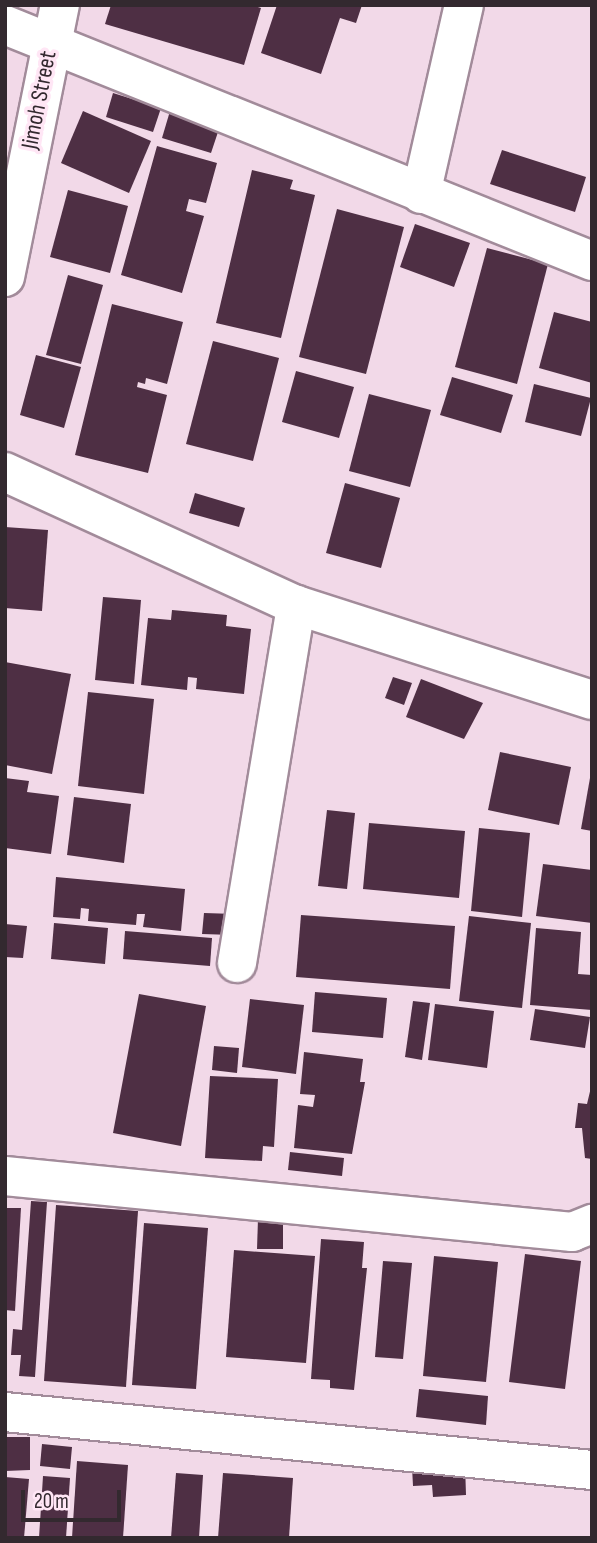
<!DOCTYPE html>
<html>
<head>
<meta charset="utf-8">
<style>
	body { margin:0 }
	#map { position:relative; width:597px; height:1543px; overflow:hidden; background:#f2d9e8; font-family:"Sofia Sans Condensed",sans-serif }
	div>[style] { position:absolute }
	[style*='--x'] { left:calc(var(--x)*1px); top:calc(var(--y)*1px); width:calc(var(--w)*1px); rotate:calc(var(--a)*1deg) }
	.building>* { inset:0; background:#4e2f44 }
	.roads { filter:drop-shadow(2px 0 #a28b9a) drop-shadow(-2px 0 #a28b9a) drop-shadow(0 2px #a28b9a) drop-shadow(0 -2px #a28b9a) }
	.minor>* { height:38px; margin:-19px; padding:0 19px; transform-origin:19px; border-radius:19px; background:#fff }
	span { translate:-50% -50%; white-space:nowrap; text-align:center; line-height:1.15; -webkit-text-stroke:7px #ffe6f5; paint-order:stroke }
	.street-label { font-size:24px; color:#33292f }
	.frame { position:absolute; inset:0; border:7px solid #33292f; pointer-events:none }
	.scale { position:absolute; left:21px; top:1490px; width:100px; height:32px; box-sizing:border-box; border:4px solid #33292f; border-top:0; padding-left:9px; font-size:21px; line-height:24px; white-space:nowrap; color:#33292f; -webkit-text-stroke:5px #ffe6f5; paint-order:stroke }
</style>
</head>
<body>
<div id="map">
	<div class="building">
		<div style="clip-path:polygon(111px 5px,252px 5px,261px 8px,244px 65px,105px 24px)"></div>
		<div style="clip-path:polygon(277px 5px,362px 5px,356px 23px,340px 18px,321px 74px,261px 53px)"></div>
		<div style="clip-path:polygon(113px 93px,161px 108px,153px 132px,106px 117px)"></div>
		<div style="clip-path:polygon(83px 111px,151px 141px,129px 193px,61px 163px)"></div>
		<div style="clip-path:polygon(170px 111px,220px 126px,211px 153px,162px 138px)"></div>
		<div style="clip-path:polygon(157px 146px,217px 163px,206px 203px,189px 199px,186px 211px,204px 216px,182px 293px,121px 275px)"></div>
		<div style="clip-path:polygon(502px 150px,586px 177px,575px 212px,490px 184px)"></div>
		<div style="clip-path:polygon(252px 170px,293px 180px,290px 189px,315px 195px,281px 338px,216px 323px)"></div>
		<div style="clip-path:polygon(68px 190px,128px 206px,110px 273px,50px 257px)"></div>
		<div style="clip-path:polygon(337px 209px,404px 227px,366px 374px,299px 357px)"></div>
		<div style="clip-path:polygon(415px 224px,470px 243px,454px 287px,400px 267px)"></div>
		<div style="clip-path:polygon(487px 248px,548px 264px,517px 384px,455px 367px)"></div>
		<div style="clip-path:polygon(68px 275px,103px 285px,81px 364px,46px 355px)"></div>
		<div style="clip-path:polygon(112px 304px,183px 322px,167px 384px,146px 378px,145px 384px,138px 382px,137px 387px,167px 395px,148px 473px,75px 455px)"></div>
		<div style="clip-path:polygon(554px 312px,592px 322px,592px 383px,539px 368px)"></div>
		<div style="clip-path:polygon(213px 341px,279px 358px,253px 461px,186px 444px)"></div>
		<div style="clip-path:polygon(36px 355px,81px 367px,64px 428px,20px 415px)"></div>
		<div style="clip-path:polygon(296px 371px,354px 387px,339px 438px,282px 422px)"></div>
		<div style="clip-path:polygon(452px 377px,513px 395px,501px 433px,440px 415px)"></div>
		<div style="clip-path:polygon(534px 384px,591px 398px,581px 436px,525px 422px)"></div>
		<div style="clip-path:polygon(369px 394px,431px 410px,410px 487px,349px 471px)"></div>
		<div style="clip-path:polygon(345px 483px,400px 498px,381px 568px,326px 553px)"></div>
		<div style="clip-path:polygon(195px 493px,245px 508px,239px 527px,189px 513px)"></div>
		<div style="clip-path:polygon(5px 527px,48px 530px,42px 611px,5px 608px)"></div>
		<div style="clip-path:polygon(103px 597px,141px 600px,134px 684px,95px 680px)"></div>
		<div style="clip-path:polygon(172px 610px,227px 615px,226px 626px,251px 629px,244px 694px,196px 689px,197px 678px,188px 677px,187px 690px,141px 685px,148px 618px,171px 620px)"></div>
		<div style="clip-path:polygon(5px 662px,71px 674px,52px 774px,5px 765px)"></div>
		<div style="clip-path:polygon(393px 677px,412px 683px,404px 705px,385px 698px)"></div>
		<div style="clip-path:polygon(421px 679px,483px 703px,464px 739px,406px 717px)"></div>
		<div style="clip-path:polygon(88px 692px,154px 699px,144px 794px,78px 786px)"></div>
		<div style="clip-path:polygon(500px 752px,571px 767px,559px 825px,488px 810px)"></div>
		<div style="clip-path:polygon(5px 778px,29px 781px,27px 792px,59px 796px,51px 854px,5px 848px)"></div>
		<div style="clip-path:polygon(590px 778px,592px 778px,592px 831px,581px 829px)"></div>
		<div style="clip-path:polygon(74px 797px,131px 804px,124px 863px,67px 855px)"></div>
		<div style="clip-path:polygon(327px 810px,355px 813px,347px 889px,318px 886px)"></div>
		<div style="clip-path:polygon(369px 823px,465px 831px,459px 898px,363px 889px)"></div>
		<div style="clip-path:polygon(479px 828px,530px 833px,522px 917px,471px 911px)"></div>
		<div style="clip-path:polygon(543px 864px,592px 870px,592px 923px,536px 916px)"></div>
		<div style="clip-path:polygon(56px 877px,185px 889px,181px 931px,143px 927px,145px 914px,137px 914px,136px 925px,88px 921px,89px 909px,81px 908px,80px 919px,53px 917px)"></div>
		<div style="clip-path:polygon(204px 913px,235px 914px,233px 935px,202px 934px)"></div>
		<div style="clip-path:polygon(301px 915px,455px 926px,450px 989px,296px 977px)"></div>
		<div style="clip-path:polygon(469px 916px,531px 923px,522px 1008px,459px 1001px)"></div>
		<div style="clip-path:polygon(54px 923px,108px 928px,105px 964px,51px 959px)"></div>
		<div style="clip-path:polygon(5px 924px,27px 926px,23px 958px,5px 957px)"></div>
		<div style="clip-path:polygon(536px 928px,581px 932px,578px 974px,592px 975px,592px 1010px,530px 1005px)"></div>
		<div style="clip-path:polygon(125px 931px,212px 938px,210px 966px,123px 959px)"></div>
		<div style="clip-path:polygon(315px 992px,387px 998px,383px 1038px,312px 1032px)"></div>
		<div style="clip-path:polygon(139px 994px,206px 1006px,181px 1146px,113px 1133px)"></div>
		<div style="clip-path:polygon(250px 999px,304px 1005px,296px 1074px,242px 1067px)"></div>
		<div style="clip-path:polygon(413px 1001px,430px 1003px,422px 1060px,405px 1057px)"></div>
		<div style="clip-path:polygon(435px 1004px,494px 1011px,487px 1068px,428px 1060px)"></div>
		<div style="clip-path:polygon(535px 1009px,590px 1017px,585px 1048px,530px 1040px)"></div>
		<div style="clip-path:polygon(214px 1046px,239px 1048px,237px 1073px,212px 1070px)"></div>
		<div style="clip-path:polygon(304px 1052px,363px 1059px,360px 1082px,365px 1082px,352px 1154px,294px 1148px,298px 1105px,313px 1107px,315px 1095px,300px 1094px)"></div>
		<div style="clip-path:polygon(210px 1076px,278px 1079px,274px 1147px,263px 1146px,262px 1161px,205px 1158px)"></div>
		<div style="clip-path:polygon(592px 1083px,592px 1159px,585px 1158px,582px 1128px,575px 1128px,578px 1103px,587px 1104px)"></div>
		<div style="clip-path:polygon(290px 1152px,344px 1158px,342px 1176px,288px 1170px)"></div>
		<div style="clip-path:polygon(31px 1201px,47px 1202px,35px 1377px,19px 1376px,21px 1355px,11px 1355px,13px 1329px,22px 1330px)"></div>
		<div style="clip-path:polygon(56px 1205px,138px 1211px,126px 1387px,44px 1381px)"></div>
		<div style="clip-path:polygon(5px 1208px,21px 1208px,15px 1311px,5px 1310px)"></div>
		<div style="clip-path:polygon(258px 1219px,283px 1220px,283px 1249px,257px 1249px)"></div>
		<div style="clip-path:polygon(144px 1223px,208px 1228px,196px 1389px,132px 1385px)"></div>
		<div style="clip-path:polygon(321px 1239px,364px 1242px,362px 1268px,367px 1268px,354px 1390px,330px 1388px,330px 1380px,311px 1379px)"></div>
		<div style="clip-path:polygon(234px 1250px,315px 1256px,306px 1363px,226px 1357px)"></div>
		<div style="clip-path:polygon(525px 1254px,581px 1261px,565px 1389px,509px 1382px)"></div>
		<div style="clip-path:polygon(434px 1256px,498px 1262px,486px 1382px,423px 1376px)"></div>
		<div style="clip-path:polygon(383px 1261px,412px 1263px,403px 1359px,375px 1357px)"></div>
		<div style="clip-path:polygon(419px 1389px,488px 1396px,486px 1425px,416px 1417px)"></div>
		<div style="clip-path:polygon(5px 1437px,30px 1437px,30px 1470px,5px 1471px)"></div>
		<div style="clip-path:polygon(42px 1444px,72px 1447px,70px 1469px,40px 1466px)"></div>
		<div style="clip-path:polygon(77px 1461px,128px 1465px,123px 1538px,72px 1538px)"></div>
		<div style="clip-path:polygon(465px 1464px,466px 1495px,433px 1497px,432px 1485px,413px 1486px,412px 1467px)"></div>
		<div style="clip-path:polygon(176px 1473px,203px 1475px,199px 1538px,171px 1538px)"></div>
		<div style="clip-path:polygon(223px 1473px,293px 1478px,289px 1538px,218px 1538px)"></div>
		<div style="clip-path:polygon(43px 1476px,70px 1478px,66px 1538px,39px 1538px)"></div>
		<div style="clip-path:polygon(5px 1477px,29px 1479px,24px 1538px,5px 1538px)"></div>
	</div>
	<div class="roads">
		<div class="minor">
			<div style="--x:5;--y:25;--w:633;--a:21.9"></div>
			<div style="--x:421;--y:194;--w:194;--a:-77.2"></div>
			<div style="--x:5;--y:277;--w:278;--a:-78.6"></div>
			<div style="--x:5;--y:472;--w:320;--a:24.6"></div>
			<div style="--x:296;--y:605;--w:311;--a:17.8"></div>
			<div style="--x:237;--y:963;--w:363;--a:-80.6"></div>
			<div style="--x:5;--y:1176;--w:570;--a:5.64"></div>
			<div style="--x:572;--y:1232;--w:22;--a:-22"></div>
			<div style="--x:5;--y:1412;--w:590;--a:5.64"></div>
		</div>
	</div>
	<div class="street-label">
		<span style="left:39px;top:100px;rotate:-79deg">Jimoh Street</span>
	</div>
	<div class="frame"></div>
	<div class="scale">20 m</div>
</div>
</body>
</html>
